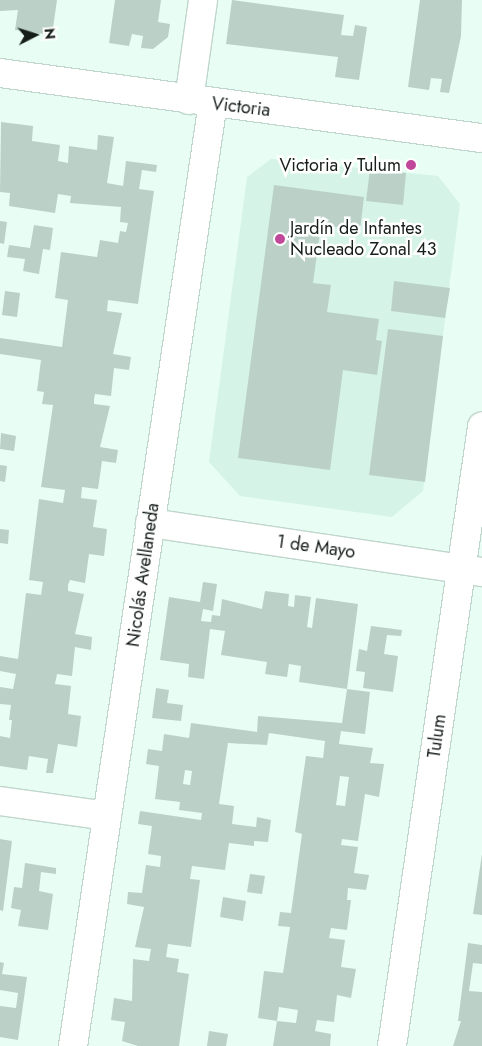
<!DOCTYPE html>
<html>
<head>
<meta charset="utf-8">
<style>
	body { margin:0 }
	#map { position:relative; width:482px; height:1046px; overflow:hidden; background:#e8fef4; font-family:Jost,sans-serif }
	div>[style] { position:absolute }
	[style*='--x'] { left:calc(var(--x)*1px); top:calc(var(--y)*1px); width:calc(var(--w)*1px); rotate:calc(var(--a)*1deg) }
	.built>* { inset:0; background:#d5f3e6 }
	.building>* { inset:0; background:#bbd1c8 }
	.roads { filter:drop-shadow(1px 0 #c0d6cd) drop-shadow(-1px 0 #c0d6cd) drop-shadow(0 1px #c0d6cd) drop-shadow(0 -1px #c0d6cd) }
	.street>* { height:28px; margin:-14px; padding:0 14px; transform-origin:14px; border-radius:14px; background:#fff }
	.dots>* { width:14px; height:14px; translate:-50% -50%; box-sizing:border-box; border:2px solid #fff; border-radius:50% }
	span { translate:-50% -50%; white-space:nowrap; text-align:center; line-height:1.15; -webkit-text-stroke:5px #fff; paint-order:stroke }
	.street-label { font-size:18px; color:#161e1a }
	.poi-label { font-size:18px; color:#161e1a }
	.right { translate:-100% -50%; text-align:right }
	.left { translate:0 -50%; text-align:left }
	.north { position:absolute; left:10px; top:10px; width:50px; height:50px; -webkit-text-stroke:4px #fff; paint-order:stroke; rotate:85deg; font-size:14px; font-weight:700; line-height:20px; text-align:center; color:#161e1a }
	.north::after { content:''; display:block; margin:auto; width:18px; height:22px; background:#161e1a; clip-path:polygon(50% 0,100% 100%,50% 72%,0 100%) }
</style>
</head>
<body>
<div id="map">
	<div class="built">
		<div style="clip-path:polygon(271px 159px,438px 176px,460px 204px,423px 491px,392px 517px,240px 496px,209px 462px,247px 177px)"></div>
	</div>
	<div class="building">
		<div style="clip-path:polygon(0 0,57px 0,52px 35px,15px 30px,18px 10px,0 11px)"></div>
		<div style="clip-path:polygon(115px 0,161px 0,158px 22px,170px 24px,168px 37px,153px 49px,141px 48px,143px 36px,132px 34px,129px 46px,109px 43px)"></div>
		<div style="clip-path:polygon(232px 0,344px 15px,341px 35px,353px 36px,355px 25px,367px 27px,359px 80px,335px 77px,338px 57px,226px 44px)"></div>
		<div style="clip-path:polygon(420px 0,462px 0,461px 36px,449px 93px,440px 92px,442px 79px,431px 78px,429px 90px,408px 87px)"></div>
		<div style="clip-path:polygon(1px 122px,33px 126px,32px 141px,60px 145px,58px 161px,68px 163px,69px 146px,97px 150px,98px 135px,114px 137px,107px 183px,123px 186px,126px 161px,157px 165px,156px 172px,142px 170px,139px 189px,154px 191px,138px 304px,108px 300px,107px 311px,122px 313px,113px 354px,131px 357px,129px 370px,114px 368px,111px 396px,95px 394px,94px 399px,94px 404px,110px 406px,100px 447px,118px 450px,116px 463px,102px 461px,98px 489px,82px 487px,81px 498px,97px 500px,93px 527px,107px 529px,104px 556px,89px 554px,85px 583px,70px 580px,68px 585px,68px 591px,84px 594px,75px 634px,92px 637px,91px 650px,75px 647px,72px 676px,57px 674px,55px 684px,71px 686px,68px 714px,81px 716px,77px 747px,58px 744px,53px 773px,46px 773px,48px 759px,29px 756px,27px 770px,0 766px,0 736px,10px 738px,12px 720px,9px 720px,11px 705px,0 704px,0 687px,13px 689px,16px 674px,0 671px,0 656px,18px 659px,26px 593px,41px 595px,43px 582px,29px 580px,39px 499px,63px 503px,65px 490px,41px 487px,53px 405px,42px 404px,44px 392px,37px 391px,41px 360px,0 354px,0 338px,62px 347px,68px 300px,55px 298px,61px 252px,97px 257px,100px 240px,118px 243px,120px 231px,126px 232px,128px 223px,120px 222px,121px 207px,70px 203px,71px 196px,58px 194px,55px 213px,9px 206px,10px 193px,0 192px)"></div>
		<div style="clip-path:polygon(370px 169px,406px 173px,403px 205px,366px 201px)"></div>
		<div style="clip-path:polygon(274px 185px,364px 197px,360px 230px,321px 225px,313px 283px,331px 285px,327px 312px,379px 319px,376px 340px,382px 341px,377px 375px,343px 370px,330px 470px,238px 458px)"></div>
		<div style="clip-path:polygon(0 221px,7px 222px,4px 244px,0 243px)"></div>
		<div style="clip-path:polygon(34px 225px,53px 228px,50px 250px,43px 249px,39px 274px,23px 271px,25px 259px,7px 257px,9px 245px,30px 248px)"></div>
		<div style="clip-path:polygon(394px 281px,450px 288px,445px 318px,391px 311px)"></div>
		<div style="clip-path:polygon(5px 291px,20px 293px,17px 317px,2px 315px)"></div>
		<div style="clip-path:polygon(388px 329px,443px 336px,425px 482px,369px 475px)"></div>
		<div style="clip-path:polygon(1px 433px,16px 436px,14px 451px,0 449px)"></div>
		<div style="clip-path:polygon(0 465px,7px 466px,5px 482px,0 481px)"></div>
		<div style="clip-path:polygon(0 529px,9px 530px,8px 544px,0 543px)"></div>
		<div style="clip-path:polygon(203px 582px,217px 584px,213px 611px,203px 609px,201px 621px,211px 622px,212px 615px,220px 616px,222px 599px,262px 609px,265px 591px,289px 594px,288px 606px,294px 607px,295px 595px,311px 597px,307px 627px,312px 628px,316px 598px,358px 604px,347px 689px,299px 682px,301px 666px,289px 664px,287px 677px,265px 674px,267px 662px,221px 655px,225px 631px,210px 629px,204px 679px,188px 677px,189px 664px,160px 660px,169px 597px,200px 602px)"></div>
		<div style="clip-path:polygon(371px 626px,402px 630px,401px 636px,387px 635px,384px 654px,398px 656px,393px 692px,363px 688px,365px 672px,356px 671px,359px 649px,367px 651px)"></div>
		<div style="clip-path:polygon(156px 688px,169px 690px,167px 703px,183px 705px,181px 721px,152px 718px)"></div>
		<div style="clip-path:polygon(evenodd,347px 689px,370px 692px,365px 734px,341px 731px,339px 744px,373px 748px,370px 763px,384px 764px,379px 797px,365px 794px,358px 841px,342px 839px,341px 845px,358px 847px,354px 873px,369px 875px,366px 890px,348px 888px,347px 900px,351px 900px,347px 930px,331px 928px,329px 938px,345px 940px,341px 967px,356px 969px,351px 998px,337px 995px,334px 1022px,317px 1020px,315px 1031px,331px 1034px,330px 1046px,273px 1046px,277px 1021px,258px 1018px,264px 971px,283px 973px,290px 927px,278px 926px,280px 912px,291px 913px,302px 834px,295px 832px,306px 756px,323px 758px,325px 741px,269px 733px,267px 745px,228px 743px,219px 804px,234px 806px,232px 824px,256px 827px,257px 817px,271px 820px,268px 842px,254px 841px,254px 846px,229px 843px,225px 870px,192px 866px,190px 879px,200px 880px,191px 947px,168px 944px,166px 957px,179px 959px,177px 972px,189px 974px,179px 1046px,138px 1046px,122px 1041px,125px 1022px,111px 1020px,114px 998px,132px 1001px,133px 959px,149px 961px,151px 949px,135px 947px,144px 907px,127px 904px,128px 892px,142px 893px,146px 865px,160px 867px,161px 856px,148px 854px,152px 826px,138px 824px,140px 811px,201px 820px,202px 813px,179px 810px,180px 802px,155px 799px,159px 766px,146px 764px,148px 749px,162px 751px,164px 734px,189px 738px,191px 723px,257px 732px,258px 716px,342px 723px,347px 689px,185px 770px,192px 771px,190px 785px,183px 784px,185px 770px,347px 689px,340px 776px,349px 777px,345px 806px,336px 805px,340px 776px,347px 689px,279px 1007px,298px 1010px,296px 1023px,277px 1021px,279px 1007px)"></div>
		<div style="clip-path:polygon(0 839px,12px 841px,3px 911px,0 910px)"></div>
		<div style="clip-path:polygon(482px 854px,482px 915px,473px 914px)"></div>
		<div style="clip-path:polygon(25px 863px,56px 868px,56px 874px,41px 872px,39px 891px,53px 894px,48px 930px,18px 926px,21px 910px,11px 908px,14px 887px,22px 888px)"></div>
		<div style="clip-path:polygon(250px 874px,265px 876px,262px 894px,247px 892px)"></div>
		<div style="clip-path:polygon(223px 897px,246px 901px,243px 921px,220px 917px)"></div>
		<div style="clip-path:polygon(468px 943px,482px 945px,482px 964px,473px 963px,469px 991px,482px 992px,482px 1046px,453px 1046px,461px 1021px,458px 1021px)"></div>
		<div style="clip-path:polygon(0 962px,4px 963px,2px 974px,27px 977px,18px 1040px,0 1037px,0 1006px,16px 1008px,18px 993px,0 990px)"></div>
		<div style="clip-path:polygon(209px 1031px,228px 1034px,226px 1046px,207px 1046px)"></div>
	</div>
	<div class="roads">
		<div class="street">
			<div style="--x:0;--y:73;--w:486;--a:7.7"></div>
			<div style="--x:189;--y:100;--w:101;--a:-82"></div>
			<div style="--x:150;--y:523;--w:336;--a:8.4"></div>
			<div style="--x:0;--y:801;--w:108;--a:8"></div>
			<div style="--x:73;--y:1046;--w:953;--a:-81.56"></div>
			<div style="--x:392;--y:1046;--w:626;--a:-81.73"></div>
		</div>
	</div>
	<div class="dots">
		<div style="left:411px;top:165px;background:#c04799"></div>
		<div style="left:280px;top:239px;background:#c04799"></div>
	</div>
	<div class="street-label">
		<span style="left:241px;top:107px;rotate:7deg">Victoria</span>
		<span style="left:316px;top:547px;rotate:8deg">1 de Mayo</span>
		<span style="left:143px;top:575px;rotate:-82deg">Nicolás Avellaneda</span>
		<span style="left:437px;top:736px;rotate:-82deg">Tulum</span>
	</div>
	<div class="poi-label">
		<span class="right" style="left:401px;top:165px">Victoria y Tulum</span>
		<span class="left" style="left:290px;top:239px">Jardín de Infantes<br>Nucleado Zonal 43</span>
	</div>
	<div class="north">N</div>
</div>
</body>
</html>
